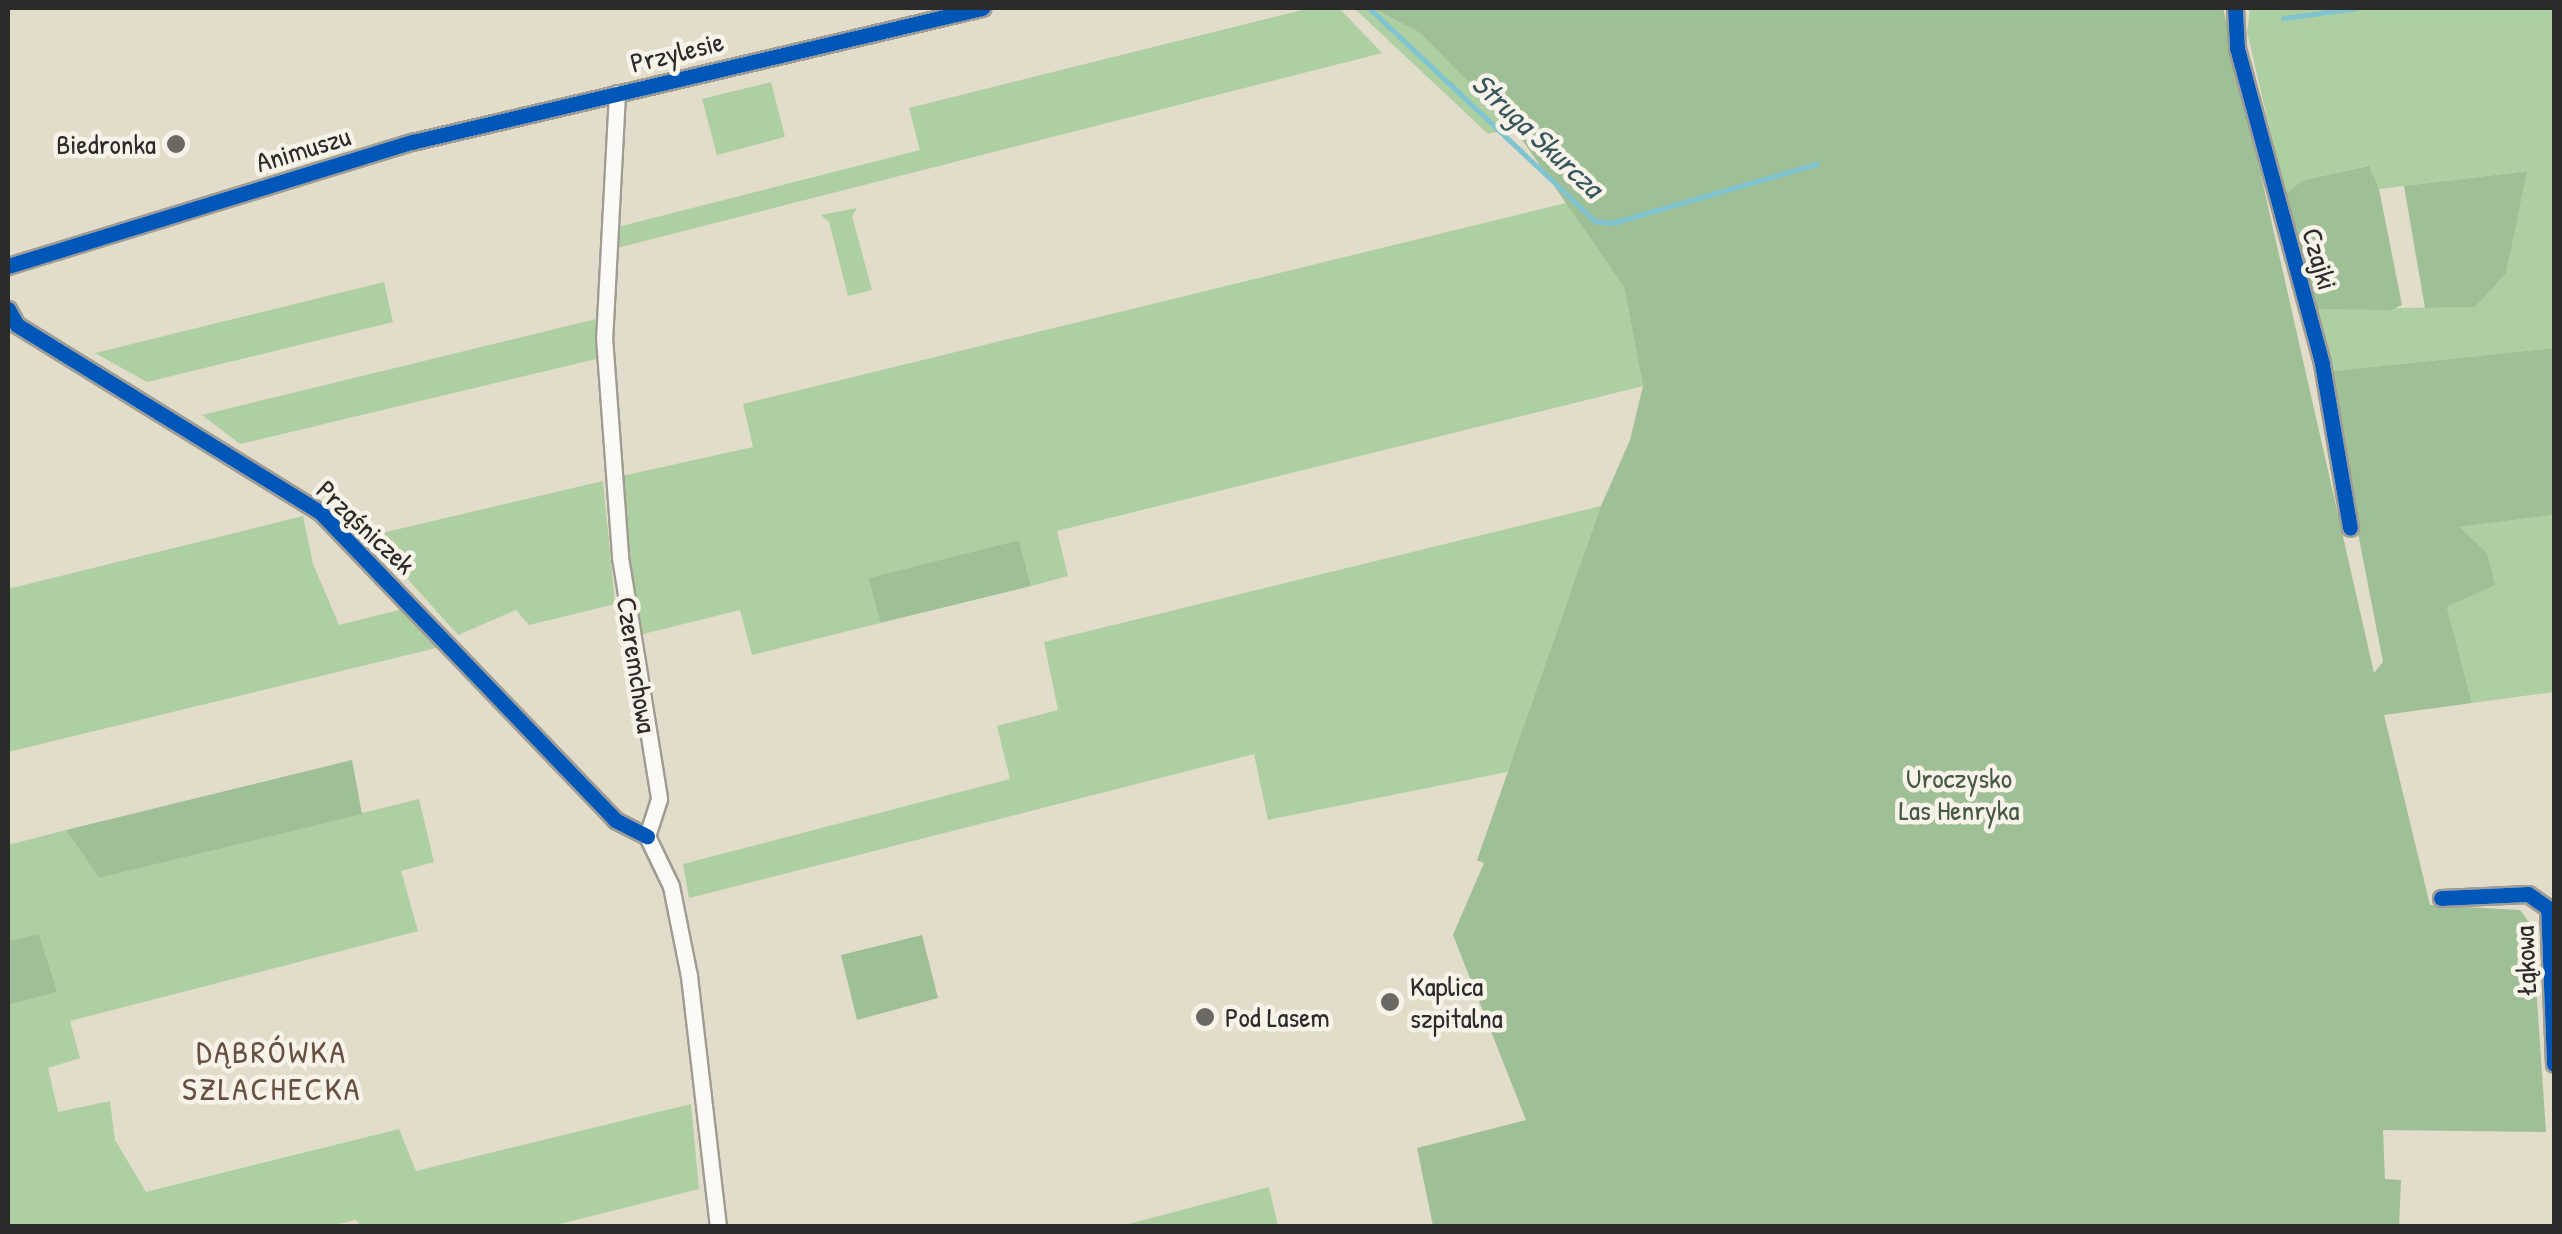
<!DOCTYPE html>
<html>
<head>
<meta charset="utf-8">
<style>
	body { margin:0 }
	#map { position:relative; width:2562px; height:1234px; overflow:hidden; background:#e2dcca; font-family:"Patrick Hand",sans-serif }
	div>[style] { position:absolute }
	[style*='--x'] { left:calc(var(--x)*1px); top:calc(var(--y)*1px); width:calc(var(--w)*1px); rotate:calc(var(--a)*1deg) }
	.green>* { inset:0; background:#adcfa1 }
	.forest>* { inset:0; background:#9fc097 }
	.stream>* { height:5px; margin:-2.5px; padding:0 2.5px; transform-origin:2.5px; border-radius:2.5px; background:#7fc4d0 }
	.roads { filter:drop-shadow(2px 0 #a09c92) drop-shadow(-2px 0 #a09c92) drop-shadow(0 2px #a09c92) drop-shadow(0 -2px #a09c92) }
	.street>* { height:15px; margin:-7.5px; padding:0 7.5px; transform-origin:7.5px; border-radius:7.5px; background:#fbfaf7 }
	.cycleway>* { height:15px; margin:-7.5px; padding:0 7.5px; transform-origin:7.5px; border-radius:7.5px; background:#0057b8 }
	.dots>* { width:28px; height:28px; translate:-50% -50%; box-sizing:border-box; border:5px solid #f7f3e8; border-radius:50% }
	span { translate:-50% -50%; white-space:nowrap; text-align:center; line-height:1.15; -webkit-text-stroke:9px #f7f3e8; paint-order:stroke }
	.street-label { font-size:28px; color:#2b2b2b }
	.poi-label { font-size:28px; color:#2b2b2b }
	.right { translate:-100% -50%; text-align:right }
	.left { translate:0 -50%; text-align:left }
	.park-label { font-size:28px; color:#455944 }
	.water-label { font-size:30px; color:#38565d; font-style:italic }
	.quarter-label { font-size:32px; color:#675041; letter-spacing:2.5px }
	.frame { position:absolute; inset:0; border:10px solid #2b2b2b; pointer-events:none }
</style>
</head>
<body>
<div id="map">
	<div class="green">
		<div style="clip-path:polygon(1310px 8px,1339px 8px,1382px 53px,617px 248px,618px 227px,920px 150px,909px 108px)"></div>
		<div style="clip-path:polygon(1354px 8px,1373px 8px,1420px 33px,1514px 127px,1488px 134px)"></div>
		<div style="clip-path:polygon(2250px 8px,2554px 8px,2554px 348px,2334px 371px,2315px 309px,2475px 307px,2526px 171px,2379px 189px,2368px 166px,2303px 180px,2285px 194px,2247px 32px)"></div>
		<div style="clip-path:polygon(771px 82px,785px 137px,717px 155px,702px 99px)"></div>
		<div style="clip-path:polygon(1566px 203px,1624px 287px,1643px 386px,1057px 531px,1068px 576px,1031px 586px,1019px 540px,870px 578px,880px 623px,752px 655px,740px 610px,639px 635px,622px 476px,753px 447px,743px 404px)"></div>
		<div style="clip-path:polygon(857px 208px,852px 216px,872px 290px,848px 296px,829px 222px,821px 215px)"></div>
		<div style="clip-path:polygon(384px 282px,393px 322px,147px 382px,95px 353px)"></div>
		<div style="clip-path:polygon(596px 319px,596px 359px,240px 444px,202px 415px)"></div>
		<div style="clip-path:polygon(603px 481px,615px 604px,562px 617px,529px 625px,516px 610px,458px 635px,369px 536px)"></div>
		<div style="clip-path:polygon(1601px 506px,1512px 771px,1268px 820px,1254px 754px,689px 898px,683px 864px,1010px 779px,997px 726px,1058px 710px,1044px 642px)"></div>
		<div style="clip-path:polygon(2554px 515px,2554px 692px,2472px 703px,2447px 607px,2494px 585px,2458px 527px)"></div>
		<div style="clip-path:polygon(303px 516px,313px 564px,339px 625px,403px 609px,440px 647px,8px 752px,8px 589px)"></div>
		<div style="clip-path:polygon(419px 799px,434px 862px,401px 871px,418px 931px,70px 1021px,80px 1058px,48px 1068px,58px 1112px,110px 1101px,115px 1140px,146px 1192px,399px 1129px,416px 1171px,691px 1104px,699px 1189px,552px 1226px,361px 1226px,356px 1220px,328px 1226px,8px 1226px,8px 1005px,56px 992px,39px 934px,8px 941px,8px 845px,66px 830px,99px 878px)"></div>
		<div style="clip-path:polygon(1269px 1187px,1278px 1226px,1121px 1226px)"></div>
	</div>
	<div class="forest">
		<div style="clip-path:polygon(1373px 8px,2223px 8px,2374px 673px,2383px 662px,2336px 420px,2334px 371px,2554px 348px,2554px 515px,2459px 527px,2487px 553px,2495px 585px,2447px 607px,2472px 703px,2384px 715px,2430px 905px,2520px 910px,2532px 926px,2546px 1132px,2383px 1130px,2385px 1179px,2401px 1180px,2399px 1226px,1433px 1226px,1417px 1148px,1526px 1120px,1453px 935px,1484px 863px,1477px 860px,1601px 506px,1630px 440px,1643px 386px,1624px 287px,1514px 128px,1420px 33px)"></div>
		<div style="clip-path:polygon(2369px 166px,2379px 189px,2402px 305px,2391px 310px,2315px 309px,2285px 194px,2303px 180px)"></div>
		<div style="clip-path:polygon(2527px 171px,2506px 273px,2475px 307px,2425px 308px,2404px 186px)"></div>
		<div style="clip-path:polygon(1019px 540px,1031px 586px,880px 623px,869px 578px)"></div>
		<div style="clip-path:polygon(352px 760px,362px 814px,99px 878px,66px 830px)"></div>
		<div style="clip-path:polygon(39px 934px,57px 992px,8px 1005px,8px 941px)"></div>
		<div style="clip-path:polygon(922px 935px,938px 998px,857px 1020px,841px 955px)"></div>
	</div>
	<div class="stream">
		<div style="--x:1369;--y:8;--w:311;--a:43.3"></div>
		<div style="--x:1595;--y:221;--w:17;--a:7"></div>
		<div style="--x:1612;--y:223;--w:213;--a:-16.1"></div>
		<div style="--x:2283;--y:18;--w:74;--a:-7.8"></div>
	</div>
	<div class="roads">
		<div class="street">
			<div style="--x:2235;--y:8;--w:40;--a:87.1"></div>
			<div style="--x:2237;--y:48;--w:327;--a:74.9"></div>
			<div style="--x:2322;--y:364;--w:166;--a:80.3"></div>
			<div style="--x:617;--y:93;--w:244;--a:93"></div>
			<div style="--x:604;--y:337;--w:221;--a:85.8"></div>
			<div style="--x:620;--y:557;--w:245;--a:80.8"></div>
			<div style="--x:659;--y:799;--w:39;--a:108"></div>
			<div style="--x:8;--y:266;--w:423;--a:-17.1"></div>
			<div style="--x:412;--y:142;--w:586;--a:-13.23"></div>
			<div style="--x:8;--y:309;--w:18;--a:61"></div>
			<div style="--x:17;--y:325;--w:357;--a:31.7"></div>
			<div style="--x:321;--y:513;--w:425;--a:46.2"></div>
			<div style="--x:615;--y:820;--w:36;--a:27"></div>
			<div style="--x:647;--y:836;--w:55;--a:64.4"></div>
			<div style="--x:671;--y:886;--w:92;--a:78.7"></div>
			<div style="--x:689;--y:976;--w:252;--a:83.4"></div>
			<div style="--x:2441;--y:898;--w:87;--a:-2.6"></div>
			<div style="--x:2528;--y:894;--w:24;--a:35"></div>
			<div style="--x:2548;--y:908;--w:156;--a:87.8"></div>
		</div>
	</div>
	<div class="cycleway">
		<div style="--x:2235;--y:8;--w:40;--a:87.1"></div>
		<div style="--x:2237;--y:48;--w:327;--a:74.9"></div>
		<div style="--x:2322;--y:364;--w:166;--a:80.3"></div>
		<div style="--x:8;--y:266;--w:423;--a:-17.1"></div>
		<div style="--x:412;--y:142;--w:586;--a:-13.23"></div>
		<div style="--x:8;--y:309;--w:18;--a:61"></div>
		<div style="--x:17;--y:325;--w:357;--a:31.7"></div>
		<div style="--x:321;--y:513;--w:425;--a:46.2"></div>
		<div style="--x:615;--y:820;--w:36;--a:27"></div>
		<div style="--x:2441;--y:898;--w:87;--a:-2.6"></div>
		<div style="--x:2528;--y:894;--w:24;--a:35"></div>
		<div style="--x:2548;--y:908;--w:156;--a:87.8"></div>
	</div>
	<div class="dots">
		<div style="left:176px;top:144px;background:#6b6963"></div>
		<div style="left:1390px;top:1002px;background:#6b6963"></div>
		<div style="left:1205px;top:1017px;background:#6b6963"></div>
	</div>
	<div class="street-label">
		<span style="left:677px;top:52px;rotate:-14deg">Przylesie</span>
		<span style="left:303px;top:149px;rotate:-17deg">Animuszu</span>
		<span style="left:2320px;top:259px;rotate:74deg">Czajki</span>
		<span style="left:366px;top:527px;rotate:43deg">Prząśniczek</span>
		<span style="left:637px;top:665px;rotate:81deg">Czeremchowa</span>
		<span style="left:2525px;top:961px;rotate:-92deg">Łąkowa</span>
	</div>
	<div class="poi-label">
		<span class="right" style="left:156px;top:144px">Biedronka</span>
		<span class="left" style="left:1410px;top:1002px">Kaplica<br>szpitalna</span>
		<span class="left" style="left:1225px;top:1017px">Pod Lasem</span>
	</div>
	<div class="park-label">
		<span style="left:1959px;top:794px">Uroczysko<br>Las Henryka</span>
	</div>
	<div class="water-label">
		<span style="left:1538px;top:135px;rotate:43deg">Struga Skurcza</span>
	</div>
	<div class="quarter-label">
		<span style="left:272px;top:1071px">DĄBRÓWKA<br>SZLACHECKA</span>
	</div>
	<div class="frame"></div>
</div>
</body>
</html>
